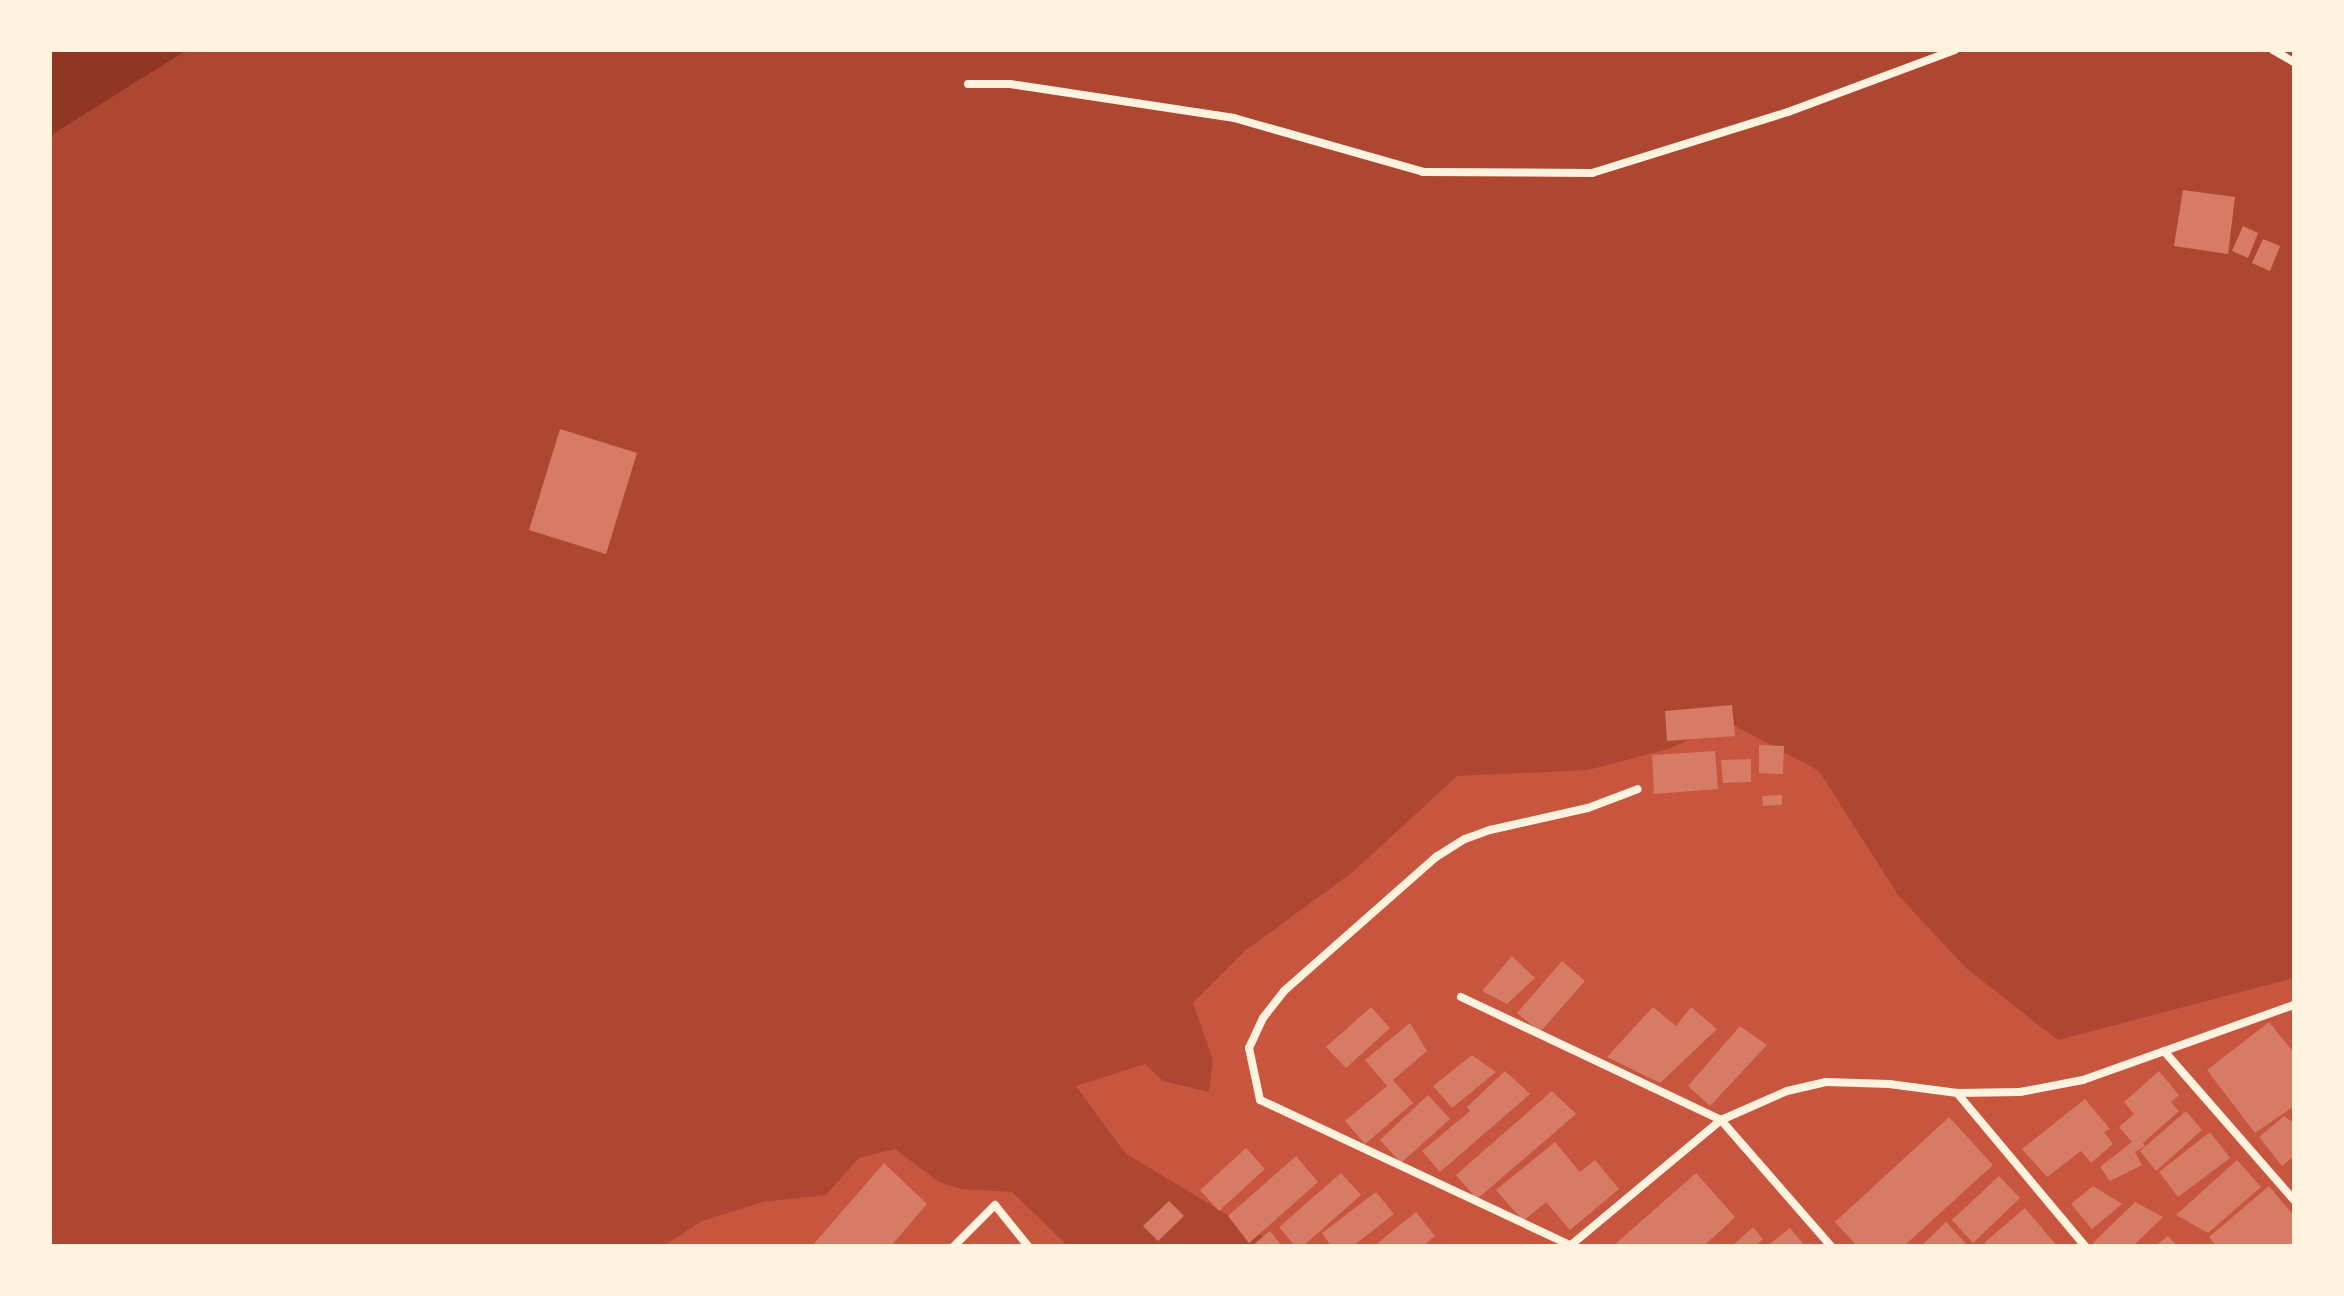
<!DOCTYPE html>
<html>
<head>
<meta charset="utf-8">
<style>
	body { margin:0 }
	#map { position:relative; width:2344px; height:1296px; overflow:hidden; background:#c8553d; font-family:"Noto Sans",sans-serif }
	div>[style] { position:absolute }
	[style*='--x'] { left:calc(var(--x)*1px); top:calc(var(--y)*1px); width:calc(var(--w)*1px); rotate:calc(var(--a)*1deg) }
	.green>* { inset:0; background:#ae4732 }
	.water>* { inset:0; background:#8f3625 }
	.building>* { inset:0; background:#d67c66 }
	.minor>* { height:8px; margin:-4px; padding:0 4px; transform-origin:4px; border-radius:4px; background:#fff3e0 }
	span { translate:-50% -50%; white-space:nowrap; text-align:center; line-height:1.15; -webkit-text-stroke:6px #fff3e0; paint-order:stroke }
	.frame { position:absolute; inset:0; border:52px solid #fff3e0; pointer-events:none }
</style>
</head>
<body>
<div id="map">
	<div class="green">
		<div style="clip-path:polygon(187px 50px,2294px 50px,2294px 978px,2058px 1040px,1966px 968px,1898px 895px,1819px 771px,1728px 722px,1668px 749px,1588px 770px,1457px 776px,1354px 871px,1246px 950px,1193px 1003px,1213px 1060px,1209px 1092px,1163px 1081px,1145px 1064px,1076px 1086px,1125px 1153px,1279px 1246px,1068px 1246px,1012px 1192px,962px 1189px,939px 1182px,895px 1149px,859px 1158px,826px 1195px,763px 1202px,702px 1221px,663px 1246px,50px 1246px,50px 136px)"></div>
	</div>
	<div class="water">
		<div style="clip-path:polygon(50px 50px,187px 50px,50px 136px)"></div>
	</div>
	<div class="building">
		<div style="clip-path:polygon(2183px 190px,2235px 197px,2228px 254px,2174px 246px)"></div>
		<div style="clip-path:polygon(2243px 226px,2258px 233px,2248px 258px,2232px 251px)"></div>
		<div style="clip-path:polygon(2263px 239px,2280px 246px,2270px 271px,2252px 263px)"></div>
		<div style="clip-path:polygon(560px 429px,637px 453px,606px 554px,529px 530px)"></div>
		<div style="clip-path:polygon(1732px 705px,1735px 736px,1667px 741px,1665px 711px)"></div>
		<div style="clip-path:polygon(1759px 745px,1784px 746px,1783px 774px,1759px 773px)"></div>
		<div style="clip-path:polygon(1715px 751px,1718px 789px,1654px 794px,1652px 755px)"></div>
		<div style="clip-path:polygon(1751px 759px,1751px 782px,1723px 783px,1721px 760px)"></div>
		<div style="clip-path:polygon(1782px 795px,1782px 805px,1763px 806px,1762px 796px)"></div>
		<div style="clip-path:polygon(1512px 956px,1535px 978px,1507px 1004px,1482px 991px)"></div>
		<div style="clip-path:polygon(1562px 961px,1585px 981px,1540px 1032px,1517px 1013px)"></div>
		<div style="clip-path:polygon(1371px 1007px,1390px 1028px,1346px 1068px,1326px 1047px)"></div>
		<div style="clip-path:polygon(1653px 1007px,1676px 1026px,1691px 1007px,1717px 1029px,1660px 1083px,1607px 1057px)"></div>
		<div style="clip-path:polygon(2269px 1022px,2294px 1053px,2294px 1106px,2255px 1133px,2207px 1070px)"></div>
		<div style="clip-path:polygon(1410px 1023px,1427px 1051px,1393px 1080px,1413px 1103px,1365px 1144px,1345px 1121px,1387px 1086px,1365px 1060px)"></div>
		<div style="clip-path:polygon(1740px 1026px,1767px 1045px,1710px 1106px,1688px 1086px)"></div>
		<div style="clip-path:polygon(1472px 1055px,1496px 1072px,1452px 1108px,1433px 1086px)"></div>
		<div style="clip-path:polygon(1505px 1071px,1530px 1094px,1440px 1172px,1422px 1151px,1470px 1111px,1467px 1107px)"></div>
		<div style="clip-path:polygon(2159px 1071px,2179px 1095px,2171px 1102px,2179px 1111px,2143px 1143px,2145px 1146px,2135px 1152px,2142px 1165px,2110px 1181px,2100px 1167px,2132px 1142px,2119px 1127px,2134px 1114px,2124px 1102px)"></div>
		<div style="clip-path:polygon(1552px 1091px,1576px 1114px,1477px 1199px,1456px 1175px)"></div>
		<div style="clip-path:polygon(1428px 1095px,1450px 1119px,1401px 1163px,1380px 1140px)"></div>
		<div style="clip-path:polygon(2085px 1099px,2110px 1129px,2104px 1132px,2113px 1144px,2091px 1163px,2081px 1151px,2047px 1177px,2022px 1149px)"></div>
		<div style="clip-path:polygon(2186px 1111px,2202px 1130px,2156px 1171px,2140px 1151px)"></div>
		<div style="clip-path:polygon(2284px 1116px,2294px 1123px,2294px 1156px,2282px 1166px,2259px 1137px)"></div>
		<div style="clip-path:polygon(1949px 1117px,1993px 1165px,1904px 1246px,1857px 1246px,1835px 1222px)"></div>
		<div style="clip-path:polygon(2210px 1132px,2230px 1158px,2178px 1197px,2159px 1172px)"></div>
		<div style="clip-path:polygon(1555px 1142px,1580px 1172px,1595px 1160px,1619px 1189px,1570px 1230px,1546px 1202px,1523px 1221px,1496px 1190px)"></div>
		<div style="clip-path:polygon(1246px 1148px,1265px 1169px,1219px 1211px,1200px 1190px)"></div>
		<div style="clip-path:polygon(1296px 1156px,1318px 1182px,1249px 1243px,1228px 1216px)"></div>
		<div style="clip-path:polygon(2237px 1160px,2261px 1187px,2208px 1233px,2176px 1215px)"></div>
		<div style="clip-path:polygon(884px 1163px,927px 1204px,891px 1246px,812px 1246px)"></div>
		<div style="clip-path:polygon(1341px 1173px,1361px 1195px,1303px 1246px,1295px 1246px,1279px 1227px)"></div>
		<div style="clip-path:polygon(1696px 1173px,1735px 1217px,1715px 1236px,1703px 1246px,1613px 1246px)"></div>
		<div style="clip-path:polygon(1999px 1176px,2020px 1198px,1973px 1243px,1952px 1220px)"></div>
		<div style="clip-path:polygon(2093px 1186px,2122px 1204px,2092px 1229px,2071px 1204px)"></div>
		<div style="clip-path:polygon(2269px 1186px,2294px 1216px,2294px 1246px,2216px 1246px,2209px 1237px)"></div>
		<div style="clip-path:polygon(1376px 1192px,1394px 1214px,1353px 1246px,1331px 1246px,1322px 1233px)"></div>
		<div style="clip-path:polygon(1169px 1201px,1184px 1216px,1158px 1241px,1143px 1226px)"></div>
		<div style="clip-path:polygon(2135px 1202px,2163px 1217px,2133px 1246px,2095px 1246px,2093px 1243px)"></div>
		<div style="clip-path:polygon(2025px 1208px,2057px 1246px,1986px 1246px,1985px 1242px)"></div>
		<div style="clip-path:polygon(1416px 1212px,1435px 1236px,1423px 1246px,1374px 1246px)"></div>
		<div style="clip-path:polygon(1946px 1222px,1968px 1246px,1921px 1246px)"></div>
		<div style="clip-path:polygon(1753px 1227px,1763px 1239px,1755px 1246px,1732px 1246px)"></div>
		<div style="clip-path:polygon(1790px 1228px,1805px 1246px,1767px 1246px)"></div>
		<div style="clip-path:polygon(1270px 1231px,1282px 1246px,1252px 1246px)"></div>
		<div style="clip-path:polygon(2168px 1236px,2177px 1246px,2155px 1246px)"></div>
	</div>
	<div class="minor">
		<div style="--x:2273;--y:50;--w:24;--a:30"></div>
		<div style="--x:968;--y:84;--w:42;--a:0"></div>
		<div style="--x:1010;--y:84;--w:227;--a:8.6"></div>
		<div style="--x:1234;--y:118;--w:197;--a:15.9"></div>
		<div style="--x:1423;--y:172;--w:169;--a:0.3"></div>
		<div style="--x:1592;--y:173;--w:205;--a:-17.3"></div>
		<div style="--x:1788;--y:112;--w:178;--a:-20.4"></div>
		<div style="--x:1461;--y:997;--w:288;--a:25.3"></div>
		<div style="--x:1721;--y:1120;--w:167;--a:48.9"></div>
		<div style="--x:2164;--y:1051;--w:198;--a:48.9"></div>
		<div style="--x:1957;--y:1093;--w:199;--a:50.1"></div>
		<div style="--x:1571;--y:1245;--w:195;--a:-39.8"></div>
		<div style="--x:1721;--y:1120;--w:72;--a:-23.7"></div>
		<div style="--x:1787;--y:1091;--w:40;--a:-13"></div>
		<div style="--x:1826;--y:1082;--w:63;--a:1.8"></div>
		<div style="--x:1889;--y:1084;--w:69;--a:7.5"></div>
		<div style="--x:1957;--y:1093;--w:63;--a:-0.9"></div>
		<div style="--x:2020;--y:1092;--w:64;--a:-10.8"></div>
		<div style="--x:2083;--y:1080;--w:224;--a:-19.6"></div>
		<div style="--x:954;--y:1246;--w:58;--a:-45"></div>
		<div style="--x:995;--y:1205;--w:53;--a:51.2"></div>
		<div style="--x:1572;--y:1246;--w:344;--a:-154.9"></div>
		<div style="--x:1260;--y:1100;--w:53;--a:-101.9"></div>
		<div style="--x:1249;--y:1048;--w:33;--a:-65"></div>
		<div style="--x:1263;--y:1018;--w:34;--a:-52"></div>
		<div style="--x:1284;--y:991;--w:203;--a:-41.4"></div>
		<div style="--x:1436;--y:857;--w:34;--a:-32"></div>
		<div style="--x:1465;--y:839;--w:27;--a:-20"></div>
		<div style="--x:1490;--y:830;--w:100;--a:-12.7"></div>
		<div style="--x:1588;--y:808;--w:53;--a:-20.8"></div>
	</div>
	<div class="frame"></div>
</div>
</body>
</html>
